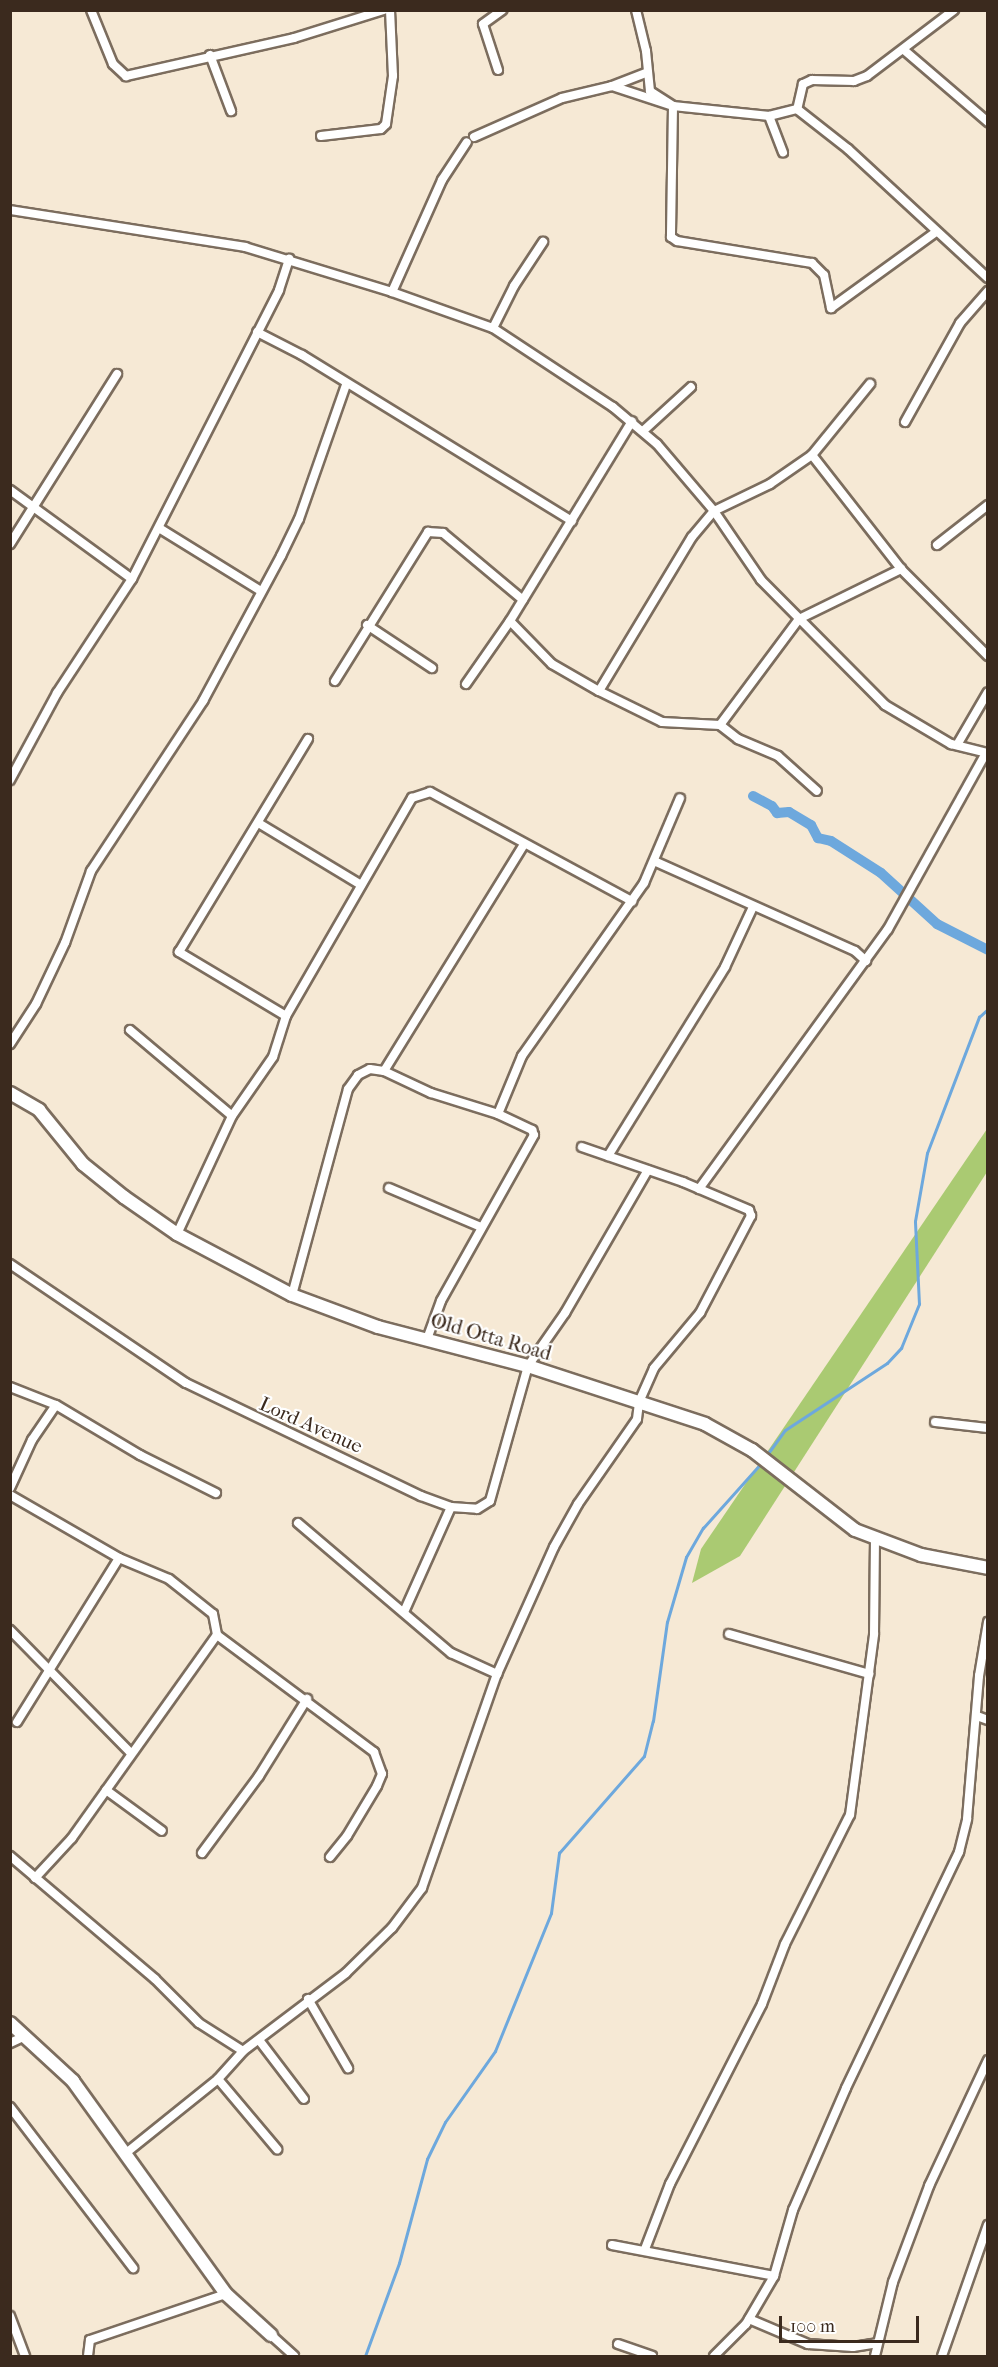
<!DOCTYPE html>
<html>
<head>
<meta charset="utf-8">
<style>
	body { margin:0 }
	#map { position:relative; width:998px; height:2367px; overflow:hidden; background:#f6e9d5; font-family:"IM FELL French Canon",serif }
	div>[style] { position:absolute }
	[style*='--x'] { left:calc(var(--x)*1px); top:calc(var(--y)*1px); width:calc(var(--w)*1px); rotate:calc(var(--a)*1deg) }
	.green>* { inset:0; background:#aaca72 }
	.stream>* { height:3px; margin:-1.5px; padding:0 1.5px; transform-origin:1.5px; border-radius:1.5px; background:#6da8dd }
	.canal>* { height:10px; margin:-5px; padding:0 5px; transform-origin:5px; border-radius:5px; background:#6da8dd }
	.roads { filter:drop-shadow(2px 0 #7c6d5e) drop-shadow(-2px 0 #7c6d5e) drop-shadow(0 2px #7c6d5e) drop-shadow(0 -2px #7c6d5e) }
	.street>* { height:8px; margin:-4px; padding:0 4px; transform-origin:4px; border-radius:4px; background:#fff }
	.secondary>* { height:12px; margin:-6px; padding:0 6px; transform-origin:6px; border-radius:6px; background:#fff }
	span { translate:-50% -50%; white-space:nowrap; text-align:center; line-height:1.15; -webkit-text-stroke:4.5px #fff; paint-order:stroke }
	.street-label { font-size:20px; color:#3b2a1e }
	.frame { position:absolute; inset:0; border:12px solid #3b2a1e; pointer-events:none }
	.scale { position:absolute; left:779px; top:2316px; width:140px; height:27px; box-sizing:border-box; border:3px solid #3b2a1e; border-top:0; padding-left:8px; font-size:18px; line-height:21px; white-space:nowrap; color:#3b2a1e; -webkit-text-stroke:4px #fff; paint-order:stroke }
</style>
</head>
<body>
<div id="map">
	<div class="green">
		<div style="clip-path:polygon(987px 1129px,987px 1172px,740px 1556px,692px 1583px,701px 1549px)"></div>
	</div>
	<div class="stream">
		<div style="--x:766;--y:1456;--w:32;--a:-54"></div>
		<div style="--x:785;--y:1430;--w:122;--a:-33.3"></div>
		<div style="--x:887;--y:1363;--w:21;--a:-47"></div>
		<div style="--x:901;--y:1348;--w:48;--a:-67.8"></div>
		<div style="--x:919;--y:1304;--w:83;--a:-92.8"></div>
		<div style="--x:915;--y:1221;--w:69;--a:-80"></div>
		<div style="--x:927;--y:1153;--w:146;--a:-69.1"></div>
		<div style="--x:979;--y:1017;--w:12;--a:-42"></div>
		<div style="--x:365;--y:2356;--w:99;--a:-69.9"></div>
		<div style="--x:399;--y:2263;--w:108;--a:-74.9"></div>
		<div style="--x:427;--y:2159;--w:41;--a:-64.1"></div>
		<div style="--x:445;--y:2122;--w:87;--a:-54.8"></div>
		<div style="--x:495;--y:2051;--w:149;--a:-67.9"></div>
		<div style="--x:551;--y:1913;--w:61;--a:-82.4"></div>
		<div style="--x:559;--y:1853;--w:129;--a:-48.8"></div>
		<div style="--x:644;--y:1756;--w:36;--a:-76"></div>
		<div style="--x:653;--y:1721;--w:100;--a:-82"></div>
		<div style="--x:667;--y:1622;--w:68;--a:-73.7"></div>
		<div style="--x:686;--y:1557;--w:34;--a:-60"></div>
		<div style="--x:703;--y:1528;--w:89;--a:-48.2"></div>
	</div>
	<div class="canal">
		<div style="--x:753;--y:796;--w:21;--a:28"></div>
		<div style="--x:772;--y:806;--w:9;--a:54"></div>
		<div style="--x:777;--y:813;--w:12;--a:-5"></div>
		<div style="--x:789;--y:812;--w:26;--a:31"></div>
		<div style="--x:811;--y:825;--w:15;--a:62"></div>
		<div style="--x:818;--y:838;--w:13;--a:13"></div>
		<div style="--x:831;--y:841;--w:59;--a:32.6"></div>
		<div style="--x:881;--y:873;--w:76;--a:42.3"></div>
		<div style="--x:937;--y:924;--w:57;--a:27"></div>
	</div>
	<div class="roads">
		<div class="street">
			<div style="--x:91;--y:10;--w:58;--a:67.8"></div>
			<div style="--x:113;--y:64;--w:18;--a:43"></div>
			<div style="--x:126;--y:76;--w:172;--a:-12.7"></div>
			<div style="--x:294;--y:38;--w:94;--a:-17.3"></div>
			<div style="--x:636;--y:10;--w:42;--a:76.3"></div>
			<div style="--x:646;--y:51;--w:40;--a:84.3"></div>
			<div style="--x:650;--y:91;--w:27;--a:33"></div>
			<div style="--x:673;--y:106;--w:97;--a:5.9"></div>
			<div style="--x:769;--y:116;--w:29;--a:-14"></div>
			<div style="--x:954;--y:10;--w:109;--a:142.8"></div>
			<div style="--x:867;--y:76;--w:14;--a:159"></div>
			<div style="--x:854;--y:81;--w:42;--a:-178.6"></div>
			<div style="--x:812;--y:80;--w:10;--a:156"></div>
			<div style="--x:803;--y:84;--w:26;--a:103"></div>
			<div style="--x:797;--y:109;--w:65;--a:38.1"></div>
			<div style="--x:848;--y:149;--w:190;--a:42.7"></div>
			<div style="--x:904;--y:50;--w:111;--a:40.6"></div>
			<div style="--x:210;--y:55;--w:60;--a:69.4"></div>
			<div style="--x:498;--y:70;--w:48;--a:-108.1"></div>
			<div style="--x:483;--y:24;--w:24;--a:-36"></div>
			<div style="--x:612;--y:86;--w:36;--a:-21"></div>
			<div style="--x:769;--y:116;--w:39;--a:69"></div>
			<div style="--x:321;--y:136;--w:60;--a:-6.7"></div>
			<div style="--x:381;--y:129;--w:7;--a:-45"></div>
			<div style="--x:386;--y:124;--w:49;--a:-81.7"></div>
			<div style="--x:393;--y:76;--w:66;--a:-92.6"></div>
			<div style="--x:474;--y:137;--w:96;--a:-23.9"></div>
			<div style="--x:562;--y:98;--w:51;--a:-13.5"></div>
			<div style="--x:612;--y:86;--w:64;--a:18.2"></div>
			<div style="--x:673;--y:106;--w:131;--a:90.9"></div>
			<div style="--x:671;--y:237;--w:7;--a:34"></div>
			<div style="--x:677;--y:241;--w:137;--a:9.3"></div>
			<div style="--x:812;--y:263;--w:17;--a:45"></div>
			<div style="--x:824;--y:275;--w:34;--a:78"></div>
			<div style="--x:831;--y:308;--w:130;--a:-35.9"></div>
			<div style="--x:10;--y:210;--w:238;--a:8.9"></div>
			<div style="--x:245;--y:247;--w:154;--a:17"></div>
			<div style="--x:392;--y:292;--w:107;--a:19.6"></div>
			<div style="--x:493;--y:328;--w:144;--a:33.4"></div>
			<div style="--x:613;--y:407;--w:57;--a:40.1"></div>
			<div style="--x:657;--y:444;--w:88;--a:49.6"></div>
			<div style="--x:714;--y:511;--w:83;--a:55.7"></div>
			<div style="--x:761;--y:580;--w:176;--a:45.2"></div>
			<div style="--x:885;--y:705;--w:77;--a:30.6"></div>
			<div style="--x:951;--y:744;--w:38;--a:14"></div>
			<div style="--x:392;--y:292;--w:123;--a:-65.9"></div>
			<div style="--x:442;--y:180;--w:45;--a:-56.7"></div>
			<div style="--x:493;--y:328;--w:47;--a:-63.4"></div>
			<div style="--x:514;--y:286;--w:53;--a:-56.6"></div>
			<div style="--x:257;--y:332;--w:51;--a:27.1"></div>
			<div style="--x:302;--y:355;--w:317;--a:31.6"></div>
			<div style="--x:905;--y:422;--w:113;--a:-60.9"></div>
			<div style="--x:960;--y:323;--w:43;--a:-48.8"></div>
			<div style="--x:643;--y:431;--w:65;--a:-42.5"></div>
			<div style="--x:812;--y:455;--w:145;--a:52"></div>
			<div style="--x:901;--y:569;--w:123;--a:45"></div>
			<div style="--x:10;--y:490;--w:151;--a:36.1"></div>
			<div style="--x:159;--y:528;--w:120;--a:31.7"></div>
			<div style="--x:10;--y:544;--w:201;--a:-57.8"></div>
			<div style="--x:937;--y:545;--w:65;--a:-38.1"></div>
			<div style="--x:510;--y:621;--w:60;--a:45.7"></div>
			<div style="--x:552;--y:664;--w:54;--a:29.9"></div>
			<div style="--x:599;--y:691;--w:180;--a:-58.9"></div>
			<div style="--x:692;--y:537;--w:34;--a:-50"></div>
			<div style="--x:714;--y:511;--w:62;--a:-25.7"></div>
			<div style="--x:770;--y:484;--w:51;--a:-34.6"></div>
			<div style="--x:812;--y:455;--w:92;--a:-50.8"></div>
			<div style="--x:367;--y:625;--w:78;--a:33.5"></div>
			<div style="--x:335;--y:681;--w:176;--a:-58"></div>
			<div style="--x:428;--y:532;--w:15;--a:4"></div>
			<div style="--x:443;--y:533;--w:104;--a:39.9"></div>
			<div style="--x:466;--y:684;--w:77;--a:-55.1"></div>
			<div style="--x:510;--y:621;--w:234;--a:-58.6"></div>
			<div style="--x:599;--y:691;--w:70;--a:26.2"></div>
			<div style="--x:662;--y:722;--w:58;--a:3"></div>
			<div style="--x:720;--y:725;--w:23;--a:38"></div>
			<div style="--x:738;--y:739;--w:43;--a:23"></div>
			<div style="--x:778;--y:756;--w:52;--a:41.9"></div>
			<div style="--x:720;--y:725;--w:132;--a:-53.3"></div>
			<div style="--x:799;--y:619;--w:114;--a:-26.1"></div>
			<div style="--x:957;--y:745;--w:61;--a:-59.7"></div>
			<div style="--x:10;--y:780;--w:99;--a:-61.6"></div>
			<div style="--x:57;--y:693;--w:136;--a:-56.7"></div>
			<div style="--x:132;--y:579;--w:324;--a:-63"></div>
			<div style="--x:279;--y:290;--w:33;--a:-72"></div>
			<div style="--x:260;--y:824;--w:118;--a:31.1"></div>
			<div style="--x:654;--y:861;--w:220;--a:24.1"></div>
			<div style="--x:855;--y:951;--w:15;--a:42"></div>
			<div style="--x:286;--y:1016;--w:125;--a:-149.1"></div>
			<div style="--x:179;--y:952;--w:249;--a:-58.8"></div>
			<div style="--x:130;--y:1030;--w:133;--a:40.1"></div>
			<div style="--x:10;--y:1044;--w:48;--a:-57"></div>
			<div style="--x:36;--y:1004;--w:68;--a:-64.6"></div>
			<div style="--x:65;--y:943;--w:77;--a:-70.1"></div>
			<div style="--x:91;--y:871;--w:204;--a:-56.6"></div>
			<div style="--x:203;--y:701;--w:165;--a:-61.7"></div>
			<div style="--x:281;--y:556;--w:41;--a:-64.1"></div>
			<div style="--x:299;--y:519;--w:142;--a:-70.7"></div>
			<div style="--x:384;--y:1071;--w:267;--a:-58.3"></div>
			<div style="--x:498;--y:1114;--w:63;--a:-67.5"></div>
			<div style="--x:522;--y:1056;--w:212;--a:-54.8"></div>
			<div style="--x:644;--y:883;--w:92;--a:-67"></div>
			<div style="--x:608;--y:1156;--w:222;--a:-58.2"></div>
			<div style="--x:725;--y:967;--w:66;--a:-65"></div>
			<div style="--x:389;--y:1188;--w:100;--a:23"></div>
			<div style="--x:699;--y:1189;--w:321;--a:-54"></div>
			<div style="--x:888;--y:929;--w:201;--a:-60.9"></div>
			<div style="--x:177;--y:1234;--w:130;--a:-65"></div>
			<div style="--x:232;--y:1116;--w:72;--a:-55.2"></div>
			<div style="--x:273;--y:1057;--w:43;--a:-72.4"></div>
			<div style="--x:286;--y:1016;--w:252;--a:-60"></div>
			<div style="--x:412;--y:798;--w:19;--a:-18"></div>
			<div style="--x:430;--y:792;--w:230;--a:28.4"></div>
			<div style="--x:10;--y:1264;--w:212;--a:34.1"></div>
			<div style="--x:186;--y:1383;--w:261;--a:25.7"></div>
			<div style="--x:421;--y:1496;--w:32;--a:20"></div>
			<div style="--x:451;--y:1507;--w:26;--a:4"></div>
			<div style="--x:477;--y:1509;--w:15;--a:-32"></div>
			<div style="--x:490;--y:1501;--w:140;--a:-74.3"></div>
			<div style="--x:528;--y:1366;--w:65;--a:-55.1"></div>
			<div style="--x:565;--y:1313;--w:165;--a:-59.9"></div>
			<div style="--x:292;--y:1295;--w:213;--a:-74.8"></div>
			<div style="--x:348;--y:1089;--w:17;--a:-54"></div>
			<div style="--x:358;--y:1075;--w:13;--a:-27"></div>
			<div style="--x:370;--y:1069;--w:14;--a:8"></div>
			<div style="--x:384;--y:1071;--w:52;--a:25.1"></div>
			<div style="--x:431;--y:1093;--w:70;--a:17.4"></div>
			<div style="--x:498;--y:1114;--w:38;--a:25"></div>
			<div style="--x:532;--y:1130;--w:5;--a:68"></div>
			<div style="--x:534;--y:1135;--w:190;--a:119.3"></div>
			<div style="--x:441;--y:1301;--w:40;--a:110.2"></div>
			<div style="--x:10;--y:1387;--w:49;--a:21.4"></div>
			<div style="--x:56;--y:1405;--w:98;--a:30.8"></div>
			<div style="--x:140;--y:1455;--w:85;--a:26.6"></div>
			<div style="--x:935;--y:1422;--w:53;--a:6.5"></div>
			<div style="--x:10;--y:1488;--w:53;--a:-65.4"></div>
			<div style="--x:32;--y:1440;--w:42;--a:-55.6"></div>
			<div style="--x:10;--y:1495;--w:126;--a:30"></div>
			<div style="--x:119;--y:1558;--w:54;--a:22.8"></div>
			<div style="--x:169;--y:1579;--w:56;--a:38.5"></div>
			<div style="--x:213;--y:1614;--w:21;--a:79"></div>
			<div style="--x:217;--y:1635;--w:196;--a:36.7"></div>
			<div style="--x:374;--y:1752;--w:23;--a:70"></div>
			<div style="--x:382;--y:1774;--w:13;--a:113"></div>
			<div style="--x:377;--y:1786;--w:58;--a:121"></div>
			<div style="--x:347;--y:1836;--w:27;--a:129"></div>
			<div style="--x:298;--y:1523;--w:201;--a:40.4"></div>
			<div style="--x:451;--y:1653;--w:51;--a:24.5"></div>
			<div style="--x:404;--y:1612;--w:115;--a:-65.9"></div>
			<div style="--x:10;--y:1630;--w:171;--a:45.5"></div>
			<div style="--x:729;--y:1634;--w:146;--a:15.9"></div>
			<div style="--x:977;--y:1716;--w:12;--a:20"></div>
			<div style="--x:17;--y:1722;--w:193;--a:-58.1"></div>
			<div style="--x:106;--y:1790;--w:69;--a:36.2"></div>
			<div style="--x:202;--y:1853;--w:96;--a:-53.5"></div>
			<div style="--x:259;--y:1776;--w:91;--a:-58.1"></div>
			<div style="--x:10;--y:1856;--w:190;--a:40.3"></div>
			<div style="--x:155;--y:1979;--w:62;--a:45"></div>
			<div style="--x:199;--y:2023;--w:52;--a:32.5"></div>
			<div style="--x:35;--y:1878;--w:54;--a:-47.2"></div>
			<div style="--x:72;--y:1838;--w:249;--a:-54.5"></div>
			<div style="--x:308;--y:1999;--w:80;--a:59.9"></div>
			<div style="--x:259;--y:2040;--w:74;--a:52.7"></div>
			<div style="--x:10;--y:2043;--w:17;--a:-25"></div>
			<div style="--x:218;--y:2079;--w:92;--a:49.9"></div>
			<div style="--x:10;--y:2107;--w:203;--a:52.6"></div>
			<div style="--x:126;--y:2153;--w:118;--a:-38.8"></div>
			<div style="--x:218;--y:2079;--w:38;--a:-48"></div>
			<div style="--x:243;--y:2051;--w:129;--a:-37.1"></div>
			<div style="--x:346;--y:1973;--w:64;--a:-44.4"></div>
			<div style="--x:392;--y:1928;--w:50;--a:-53.1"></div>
			<div style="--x:422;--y:1888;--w:227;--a:-70.7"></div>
			<div style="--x:497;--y:1674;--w:139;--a:-65.8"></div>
			<div style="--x:554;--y:1547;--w:49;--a:-60.8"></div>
			<div style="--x:578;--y:1504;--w:103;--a:-55.2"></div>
			<div style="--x:637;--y:1419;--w:17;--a:-83"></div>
			<div style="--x:639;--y:1402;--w:37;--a:-66"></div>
			<div style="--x:654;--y:1368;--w:72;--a:-50.1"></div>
			<div style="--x:700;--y:1313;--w:110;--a:-62.3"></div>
			<div style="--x:751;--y:1216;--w:6;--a:-108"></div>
			<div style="--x:749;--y:1210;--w:72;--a:-157"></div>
			<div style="--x:683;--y:1182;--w:107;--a:-160.9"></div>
			<div style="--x:612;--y:2245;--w:165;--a:10.8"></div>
			<div style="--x:645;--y:2249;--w:70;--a:-69"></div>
			<div style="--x:670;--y:2184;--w:202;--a:-62.9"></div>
			<div style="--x:762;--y:2004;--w:64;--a:-69"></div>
			<div style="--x:785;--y:1944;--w:144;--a:-63.3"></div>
			<div style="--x:850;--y:1815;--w:183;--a:-82.4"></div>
			<div style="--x:874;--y:1634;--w:94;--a:-89.4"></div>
			<div style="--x:10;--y:2316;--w:43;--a:69.4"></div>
			<div style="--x:749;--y:2319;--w:64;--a:23"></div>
			<div style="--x:808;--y:2344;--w:45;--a:3.8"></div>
			<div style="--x:853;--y:2347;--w:24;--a:-9"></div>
			<div style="--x:271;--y:2335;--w:31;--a:42"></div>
			<div style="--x:618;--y:2344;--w:36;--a:19"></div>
			<div style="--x:88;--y:2356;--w:16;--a:-83"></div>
			<div style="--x:90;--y:2340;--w:144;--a:-18.7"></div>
			<div style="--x:714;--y:2356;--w:45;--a:-45"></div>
			<div style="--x:746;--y:2324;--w:56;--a:-59.7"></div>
			<div style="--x:774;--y:2276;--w:69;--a:-73.9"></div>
			<div style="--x:793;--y:2210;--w:133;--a:-66.5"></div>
			<div style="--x:846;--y:2088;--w:262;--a:-64.4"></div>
			<div style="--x:959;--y:1852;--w:34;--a:-76"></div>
			<div style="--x:967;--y:1819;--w:144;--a:-85.2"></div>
			<div style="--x:979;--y:1676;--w:55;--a:-80.5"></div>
			<div style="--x:875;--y:2356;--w:76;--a:-76.3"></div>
			<div style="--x:893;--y:2282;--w:103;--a:-69.4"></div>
			<div style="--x:929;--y:2186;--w:139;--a:-64.9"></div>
			<div style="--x:942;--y:2356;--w:139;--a:-70.7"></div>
		</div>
		<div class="secondary">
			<div style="--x:10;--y:1093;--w:34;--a:30"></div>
			<div style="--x:39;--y:1110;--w:70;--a:50.8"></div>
			<div style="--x:83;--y:1164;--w:53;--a:38.8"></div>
			<div style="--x:124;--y:1197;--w:65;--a:34.9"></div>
			<div style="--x:177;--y:1234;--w:130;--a:27.9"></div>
			<div style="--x:292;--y:1295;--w:92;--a:20.4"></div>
			<div style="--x:378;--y:1327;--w:155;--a:14.6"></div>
			<div style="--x:528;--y:1366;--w:186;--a:18.1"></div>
			<div style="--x:705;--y:1424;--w:54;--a:29"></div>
			<div style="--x:752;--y:1450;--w:130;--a:37.8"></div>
			<div style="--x:855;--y:1530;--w:71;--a:20.7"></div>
			<div style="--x:921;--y:1555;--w:68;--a:11"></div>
			<div style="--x:10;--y:2023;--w:86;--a:42.6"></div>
			<div style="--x:73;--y:2081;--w:262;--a:54.3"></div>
			<div style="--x:226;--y:2294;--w:61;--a:42.3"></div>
		</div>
	</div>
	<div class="street-label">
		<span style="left:491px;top:1337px;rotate:16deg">Old Otta Road</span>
		<span style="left:311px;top:1425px;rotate:24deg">Lord Avenue</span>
	</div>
	<div class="frame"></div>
	<div class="scale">100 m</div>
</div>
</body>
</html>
